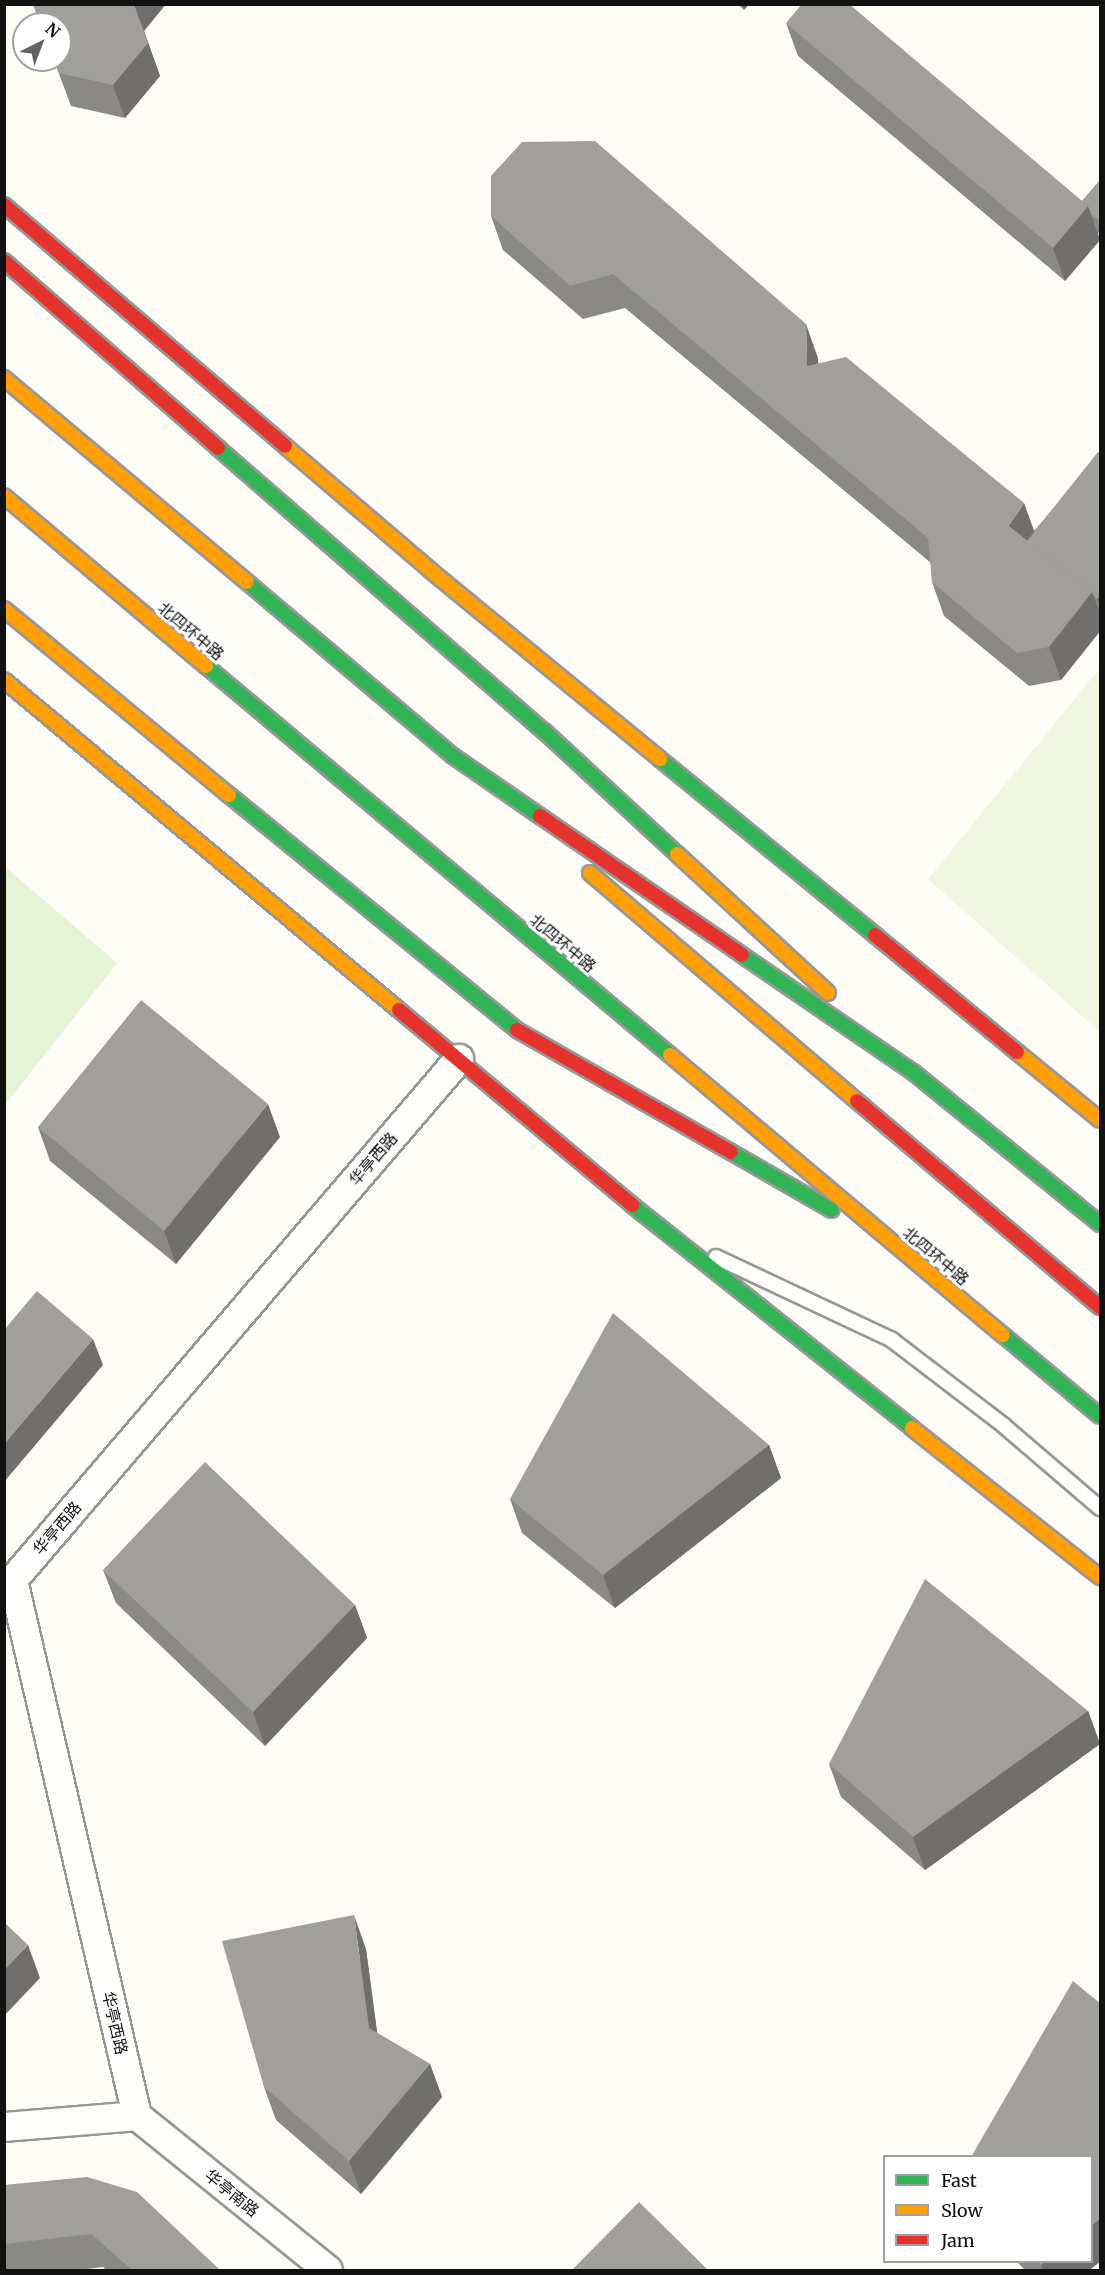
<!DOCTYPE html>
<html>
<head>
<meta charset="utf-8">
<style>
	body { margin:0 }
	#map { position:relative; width:1105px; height:2275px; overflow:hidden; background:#fdfcf7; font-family:Merriweather,"Noto Sans SC",serif }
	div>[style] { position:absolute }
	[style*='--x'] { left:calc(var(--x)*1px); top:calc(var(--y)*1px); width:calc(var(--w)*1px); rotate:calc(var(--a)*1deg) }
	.green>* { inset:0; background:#e7f3d7 }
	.pitch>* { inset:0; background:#f0f6e1 }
	.roads { filter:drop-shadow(2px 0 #979795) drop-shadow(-2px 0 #979795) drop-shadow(0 2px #979795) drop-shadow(0 -2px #979795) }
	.lane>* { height:14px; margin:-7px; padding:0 7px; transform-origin:7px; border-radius:7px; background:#fffffe }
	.street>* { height:28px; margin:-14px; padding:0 14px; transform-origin:14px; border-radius:14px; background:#fffffe }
	.fast>* { height:14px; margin:-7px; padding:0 7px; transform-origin:7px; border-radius:7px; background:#30b455 }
	.slow>* { height:14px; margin:-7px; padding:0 7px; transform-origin:7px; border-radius:7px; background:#ff9f0a }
	.jam>* { height:14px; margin:-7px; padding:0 7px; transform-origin:7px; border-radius:7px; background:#e5322d }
	.wall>* { inset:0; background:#8a8986 }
	.shaded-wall>* { inset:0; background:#716f6d }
	.building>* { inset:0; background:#a19f9c }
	span { translate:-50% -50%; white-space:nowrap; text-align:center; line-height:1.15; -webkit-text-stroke:6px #fff; paint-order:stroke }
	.street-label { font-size:16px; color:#111 }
	.frame { position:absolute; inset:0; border:6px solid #111; pointer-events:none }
	.legend { position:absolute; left:883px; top:2155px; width:210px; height:108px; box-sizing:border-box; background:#fff; border:2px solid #a0a0a0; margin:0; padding:8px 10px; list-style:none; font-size:18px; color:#111 }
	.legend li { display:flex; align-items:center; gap:12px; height:30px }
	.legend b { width:30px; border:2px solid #a0a0a0 }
	.north { position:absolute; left:12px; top:12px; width:60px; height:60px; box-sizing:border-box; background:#fff; border:2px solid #a0a0a0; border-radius:50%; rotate:42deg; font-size:16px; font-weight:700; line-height:24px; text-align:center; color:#111 }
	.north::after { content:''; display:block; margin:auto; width:21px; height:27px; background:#646362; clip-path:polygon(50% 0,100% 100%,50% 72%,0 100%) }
</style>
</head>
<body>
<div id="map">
	<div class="green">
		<div style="clip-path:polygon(5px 867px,117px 963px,5px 1105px)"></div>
	</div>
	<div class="pitch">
		<div style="clip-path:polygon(1100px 668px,1100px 1032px,928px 879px)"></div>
	</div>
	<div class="roads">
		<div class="lane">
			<div style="--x:716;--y:1257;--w:195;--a:25.2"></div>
			<div style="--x:892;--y:1340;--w:140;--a:37.4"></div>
			<div style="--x:1003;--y:1425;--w:128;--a:40.6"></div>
		</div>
		<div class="street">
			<div style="--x:13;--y:1580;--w:686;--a:-49.43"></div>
			<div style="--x:13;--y:1580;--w:550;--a:76.97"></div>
			<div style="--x:137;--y:2116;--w:245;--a:38.9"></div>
			<div style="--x:4;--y:2127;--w:133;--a:-4.7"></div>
		</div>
		<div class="fast">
			<div style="--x:218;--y:448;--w:432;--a:41"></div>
			<div style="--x:544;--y:731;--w:181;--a:42.8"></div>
			<div style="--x:247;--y:582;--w:270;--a:40.2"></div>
			<div style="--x:453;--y:756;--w:106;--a:34.6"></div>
			<div style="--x:206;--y:666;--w:605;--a:39.98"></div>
			<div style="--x:660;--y:759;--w:278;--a:39.3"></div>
			<div style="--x:229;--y:795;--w:372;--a:39.2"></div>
			<div style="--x:742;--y:955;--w:207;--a:34.4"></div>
			<div style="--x:913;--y:1072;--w:241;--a:39.1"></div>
			<div style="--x:731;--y:1152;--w:116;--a:29.9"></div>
			<div style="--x:632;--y:1205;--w:358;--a:38.5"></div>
			<div style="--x:1003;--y:1335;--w:126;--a:39.9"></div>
		</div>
		<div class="slow">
			<div style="--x:4;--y:378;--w:317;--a:40"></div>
			<div style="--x:285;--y:446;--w:191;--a:40.5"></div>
			<div style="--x:430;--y:570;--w:298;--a:39.4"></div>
			<div style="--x:4;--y:496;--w:264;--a:40.1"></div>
			<div style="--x:4;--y:609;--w:292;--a:39.6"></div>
			<div style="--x:4;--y:680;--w:515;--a:39.88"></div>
			<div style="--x:677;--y:854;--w:205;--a:42.6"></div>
			<div style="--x:590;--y:873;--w:351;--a:40.5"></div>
			<div style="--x:1017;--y:1052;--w:107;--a:39.3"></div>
			<div style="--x:670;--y:1055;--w:435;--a:40.1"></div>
			<div style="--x:912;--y:1428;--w:240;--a:38.4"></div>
		</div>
		<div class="jam">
			<div style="--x:4;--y:205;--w:370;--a:40.6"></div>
			<div style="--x:4;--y:261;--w:284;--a:41.1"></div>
			<div style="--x:540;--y:816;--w:245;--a:34.5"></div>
			<div style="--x:875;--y:935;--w:184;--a:39.5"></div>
			<div style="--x:399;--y:1010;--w:304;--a:39.9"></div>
			<div style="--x:517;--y:1030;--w:246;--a:29.7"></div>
			<div style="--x:857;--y:1101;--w:319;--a:40.3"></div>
		</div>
	</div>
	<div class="wall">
		<div style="clip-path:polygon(33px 4px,166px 4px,144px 31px,160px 76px,125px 118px,71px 106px)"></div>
		<div style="clip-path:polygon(738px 4px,749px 4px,744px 10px)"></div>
		<div style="clip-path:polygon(786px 23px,1082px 201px,1101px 179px,1101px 235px,1098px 233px,1100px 240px,1065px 281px,798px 56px)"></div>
		<div style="clip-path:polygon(491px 216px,818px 358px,818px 363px,1034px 531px,1101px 454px,1101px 630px,1061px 680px,1029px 686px,944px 616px,932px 582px,931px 563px,625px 308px,583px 319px,503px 250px)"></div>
		<div style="clip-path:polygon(38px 1127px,280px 1137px,176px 1264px,50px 1161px)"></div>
		<div style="clip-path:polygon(769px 1445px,781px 1478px,615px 1608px,522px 1533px,510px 1499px)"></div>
		<div style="clip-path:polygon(103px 1570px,355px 1605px,367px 1638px,265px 1746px,116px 1603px)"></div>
		<div style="clip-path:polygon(1088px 1711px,1100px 1744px,925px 1870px,841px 1797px,829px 1764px)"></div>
		<div style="clip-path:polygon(366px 1949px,377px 2033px,430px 2064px,442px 2097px,361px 2194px,276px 2120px,264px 2087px)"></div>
		<div style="clip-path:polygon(1101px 2004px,1101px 2261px,1088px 2271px,1026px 2271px,1017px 2262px,1092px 2262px)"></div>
		<div style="clip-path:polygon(4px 2185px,219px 2269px,220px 2271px,107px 2271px,103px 2267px,71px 2271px,4px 2271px)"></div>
	</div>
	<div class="shaded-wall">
		<div style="clip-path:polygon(134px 4px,166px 4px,144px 31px,160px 76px,125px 118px,113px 85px)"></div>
		<div style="clip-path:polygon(742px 4px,749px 4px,744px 10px)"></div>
		<div style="clip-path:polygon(1088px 206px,1100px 240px,1065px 281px,1053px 248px)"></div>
		<div style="clip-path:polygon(806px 324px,818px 358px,819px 399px,807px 366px)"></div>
		<div style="clip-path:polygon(1024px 503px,1036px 536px,1030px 545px,1009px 526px)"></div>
		<div style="clip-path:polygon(1092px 592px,1101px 615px,1101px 630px,1061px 680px,1049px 647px)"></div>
		<div style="clip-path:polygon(1101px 595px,1101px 609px,1097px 599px)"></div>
		<div style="clip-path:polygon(268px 1104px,280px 1137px,176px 1264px,164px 1231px)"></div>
		<div style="clip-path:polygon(93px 1339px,103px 1365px,4px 1482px,4px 1444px)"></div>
		<div style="clip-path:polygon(769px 1445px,781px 1478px,615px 1608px,603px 1575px)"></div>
		<div style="clip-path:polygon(355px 1605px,367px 1638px,265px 1746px,253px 1712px)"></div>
		<div style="clip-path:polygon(1088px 1711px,1100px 1744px,925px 1870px,913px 1837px)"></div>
		<div style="clip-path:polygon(354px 1915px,366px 1949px,381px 2061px,369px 2028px)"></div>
		<div style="clip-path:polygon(28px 1945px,40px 1978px,4px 2016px,4px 1970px)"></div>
		<div style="clip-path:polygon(430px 2064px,442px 2097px,361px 2194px,349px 2161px)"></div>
		<div style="clip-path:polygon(1101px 2218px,1101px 2261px,1088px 2271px,1043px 2271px,1041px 2265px,1045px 2262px,1092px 2262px,1092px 2225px)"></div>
	</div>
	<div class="building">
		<div style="clip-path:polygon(33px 4px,134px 4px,148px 43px,113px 85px,59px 73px,54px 60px,60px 60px,60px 24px,40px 24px)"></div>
		<div style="clip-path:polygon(802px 4px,849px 4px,1088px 206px,1053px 248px,786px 23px)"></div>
		<div style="clip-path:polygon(595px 141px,806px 324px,807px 366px,846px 357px,1024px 503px,1009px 526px,1092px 592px,1049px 647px,1017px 653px,932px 582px,928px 538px,613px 274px,570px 286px,491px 216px,491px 176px,522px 142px)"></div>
		<div style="clip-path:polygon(1101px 179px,1101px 222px,1091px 214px,1088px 206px,1082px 201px)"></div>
		<div style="clip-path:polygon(1098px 452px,1101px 454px,1101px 595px,1097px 599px,1094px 596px,1092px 592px,1027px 541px)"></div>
		<div style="clip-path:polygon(141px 1000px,268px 1104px,164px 1231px,38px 1127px)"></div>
		<div style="clip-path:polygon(37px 1291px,93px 1339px,4px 1444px,4px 1330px)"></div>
		<div style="clip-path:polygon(613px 1313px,769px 1445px,603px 1575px,510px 1499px)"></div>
		<div style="clip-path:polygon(205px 1462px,355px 1605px,253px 1712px,103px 1570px)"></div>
		<div style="clip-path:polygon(925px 1579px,1088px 1711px,913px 1837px,829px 1764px)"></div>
		<div style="clip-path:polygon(354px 1915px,369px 2028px,430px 2064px,349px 2161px,264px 2087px,222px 1941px)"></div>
		<div style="clip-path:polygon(4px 1922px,28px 1945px,4px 1970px)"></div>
		<div style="clip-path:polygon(1073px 1981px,1101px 2004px,1101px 2218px,1092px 2225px,1092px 2157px,971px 2157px)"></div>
		<div style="clip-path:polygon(87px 2177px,137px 2192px,219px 2269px,218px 2271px,133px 2271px,91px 2234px,4px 2244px,4px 2185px)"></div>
		<div style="clip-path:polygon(639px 2202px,709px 2271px,571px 2271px)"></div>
		<div style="clip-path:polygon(1038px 2262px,1045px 2262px,1041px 2265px)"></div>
	</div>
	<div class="street-label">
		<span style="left:191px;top:631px;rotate:40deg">北四环中路</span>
		<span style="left:563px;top:943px;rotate:40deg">北四环中路</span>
		<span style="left:373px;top:1159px;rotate:-49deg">华亭西路</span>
		<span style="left:936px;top:1256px;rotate:40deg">北四环中路</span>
		<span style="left:57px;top:1528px;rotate:-49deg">华亭西路</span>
		<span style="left:115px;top:2023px;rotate:77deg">华亭西路</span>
		<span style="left:232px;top:2193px;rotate:39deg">华亭南路</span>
	</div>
	<div class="frame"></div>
	<ul class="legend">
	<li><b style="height:8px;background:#30b455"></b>Fast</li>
	<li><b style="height:8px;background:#ff9f0a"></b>Slow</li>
	<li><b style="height:8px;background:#e5322d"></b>Jam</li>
	</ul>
	<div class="north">N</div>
</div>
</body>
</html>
